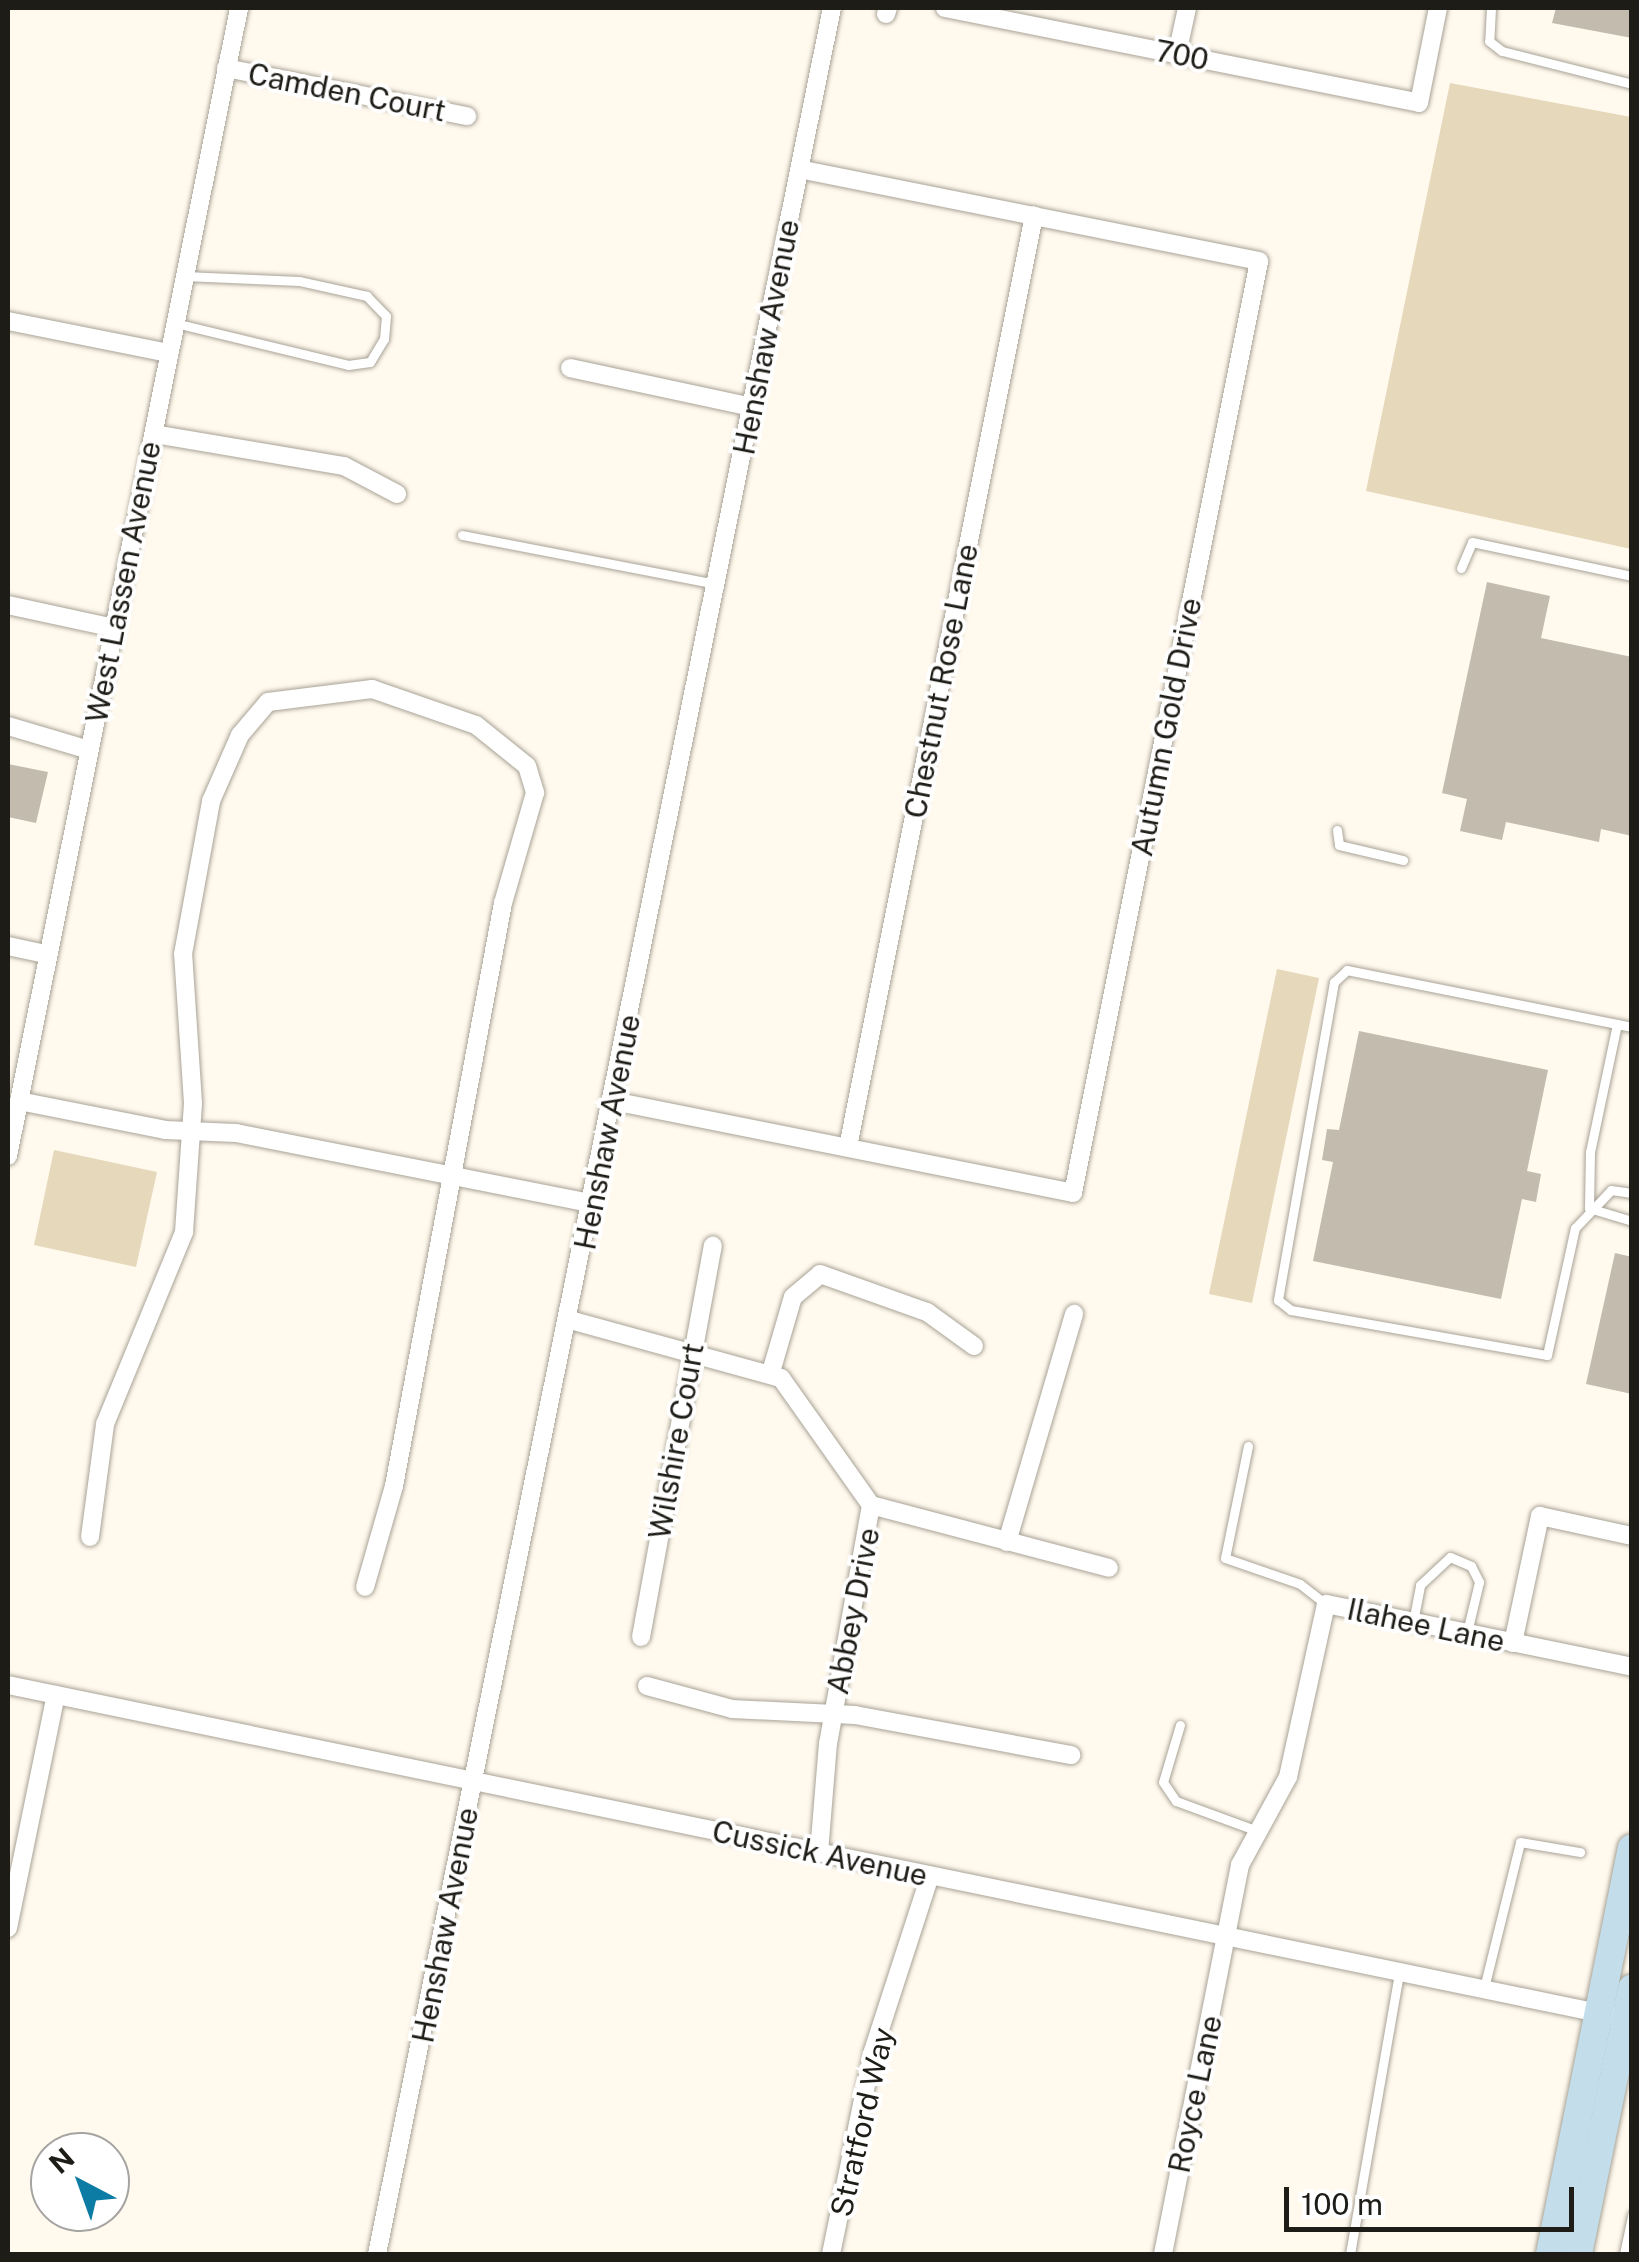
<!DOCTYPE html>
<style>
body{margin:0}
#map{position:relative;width:1639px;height:2262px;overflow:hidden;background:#fff9ee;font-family:"Public Sans",sans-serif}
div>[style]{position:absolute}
.green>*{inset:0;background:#e6d8ba}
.building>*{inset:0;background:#c2bbae}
.roads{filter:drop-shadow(0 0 2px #a9a396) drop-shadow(0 0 2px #a9a396)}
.service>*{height:9px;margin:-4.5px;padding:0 4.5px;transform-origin:4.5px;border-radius:4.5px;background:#fff}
.minor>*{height:18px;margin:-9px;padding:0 9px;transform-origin:9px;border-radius:9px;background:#fff}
.secondary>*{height:28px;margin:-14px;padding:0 14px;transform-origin:14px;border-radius:14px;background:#c3deea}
span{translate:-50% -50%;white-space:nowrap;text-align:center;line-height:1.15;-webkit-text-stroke:8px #fff;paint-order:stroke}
.street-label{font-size:30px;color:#1e1c17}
.frame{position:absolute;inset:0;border:10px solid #1e1c17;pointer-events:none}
.north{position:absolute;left:30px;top:2132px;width:100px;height:100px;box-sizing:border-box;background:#fff;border:2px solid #a5a4a2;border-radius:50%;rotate:319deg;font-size:28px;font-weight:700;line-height:40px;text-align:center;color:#1e1c17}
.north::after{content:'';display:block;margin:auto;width:35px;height:45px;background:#0d7ca5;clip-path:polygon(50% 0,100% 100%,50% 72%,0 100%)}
.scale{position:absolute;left:1284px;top:2187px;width:290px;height:45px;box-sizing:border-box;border:5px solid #1e1c17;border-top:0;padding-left:12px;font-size:30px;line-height:35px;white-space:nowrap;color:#1e1c17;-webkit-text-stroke:8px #fff;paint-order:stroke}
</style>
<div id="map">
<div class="green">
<div style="clip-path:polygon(1450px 83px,1631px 117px,1631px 549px,1366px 491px)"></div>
<div style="clip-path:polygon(1277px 969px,1319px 978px,1252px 1303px,1209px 1294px)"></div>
<div style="clip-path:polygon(54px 1150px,157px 1172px,136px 1267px,34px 1245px)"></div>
</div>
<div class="building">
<div style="clip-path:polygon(1556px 8px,1632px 8px,1632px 38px,1552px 23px)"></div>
<div style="clip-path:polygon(1487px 582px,1550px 596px,1541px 638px,1632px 657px,1632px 836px,1601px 829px,1599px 842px,1506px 822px,1502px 840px,1460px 831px,1467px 799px,1442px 793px)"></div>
<div style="clip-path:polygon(8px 764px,48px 772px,36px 823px,8px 817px)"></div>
<div style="clip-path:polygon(1359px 1031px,1548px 1070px,1527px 1171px,1541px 1174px,1536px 1202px,1522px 1199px,1501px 1299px,1313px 1261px,1333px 1162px,1322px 1160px,1327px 1129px,1339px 1130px)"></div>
<div style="clip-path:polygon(1615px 1253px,1632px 1257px,1632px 1394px,1586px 1384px)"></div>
</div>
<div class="roads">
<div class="service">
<div style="left:1491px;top:8px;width:33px;rotate:93deg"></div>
<div style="left:1489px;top:41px;width:16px;rotate:38deg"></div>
<div style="left:1502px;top:51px;width:134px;rotate:14.2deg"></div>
<div style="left:175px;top:323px;width:178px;rotate:13.6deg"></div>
<div style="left:348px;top:365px;width:22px;rotate:-8deg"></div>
<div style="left:370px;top:362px;width:27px;rotate:-59deg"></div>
<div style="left:384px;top:339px;width:23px;rotate:-85deg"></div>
<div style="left:386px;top:316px;width:28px;rotate:-134deg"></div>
<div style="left:367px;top:296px;width:70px;rotate:-167.6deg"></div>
<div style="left:299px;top:281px;width:115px;rotate:-177.5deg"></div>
<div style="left:462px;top:535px;width:259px;rotate:10.9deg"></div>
<div style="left:1461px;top:568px;width:28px;rotate:-67deg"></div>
<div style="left:1472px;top:542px;width:164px;rotate:12deg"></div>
<div style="left:1337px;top:830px;width:15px;rotate:82deg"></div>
<div style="left:1339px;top:845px;width:66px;rotate:13.2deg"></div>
<div style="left:1632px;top:1027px;width:291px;rotate:-168.7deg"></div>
<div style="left:1347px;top:970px;width:18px;rotate:137deg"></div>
<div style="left:1334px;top:982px;width:323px;rotate:100deg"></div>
<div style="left:1278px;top:1300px;width:16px;rotate:38deg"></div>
<div style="left:1291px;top:1310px;width:260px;rotate:10deg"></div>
<div style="left:1547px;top:1355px;width:130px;rotate:-77.6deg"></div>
<div style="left:1575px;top:1228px;width:52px;rotate:-46.5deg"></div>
<div style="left:1611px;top:1190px;width:21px;rotate:8deg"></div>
<div style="left:1589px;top:1208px;width:56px;rotate:-89deg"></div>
<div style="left:1590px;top:1152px;width:131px;rotate:-78.1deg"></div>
<div style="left:1589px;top:1208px;width:45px;rotate:16.8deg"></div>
<div style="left:1248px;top:1446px;width:114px;rotate:101.6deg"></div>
<div style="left:1225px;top:1558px;width:79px;rotate:19.1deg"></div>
<div style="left:1300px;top:1584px;width:33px;rotate:38deg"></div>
<div style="left:1413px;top:1622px;width:38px;rotate:-79deg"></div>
<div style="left:1420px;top:1585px;width:41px;rotate:-43deg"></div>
<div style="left:1450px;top:1557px;width:23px;rotate:23deg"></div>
<div style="left:1471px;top:1566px;width:18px;rotate:63deg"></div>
<div style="left:1479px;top:1582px;width:51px;rotate:103.5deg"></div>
<div style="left:1180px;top:1725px;width:59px;rotate:106.6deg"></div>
<div style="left:1163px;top:1782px;width:23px;rotate:56deg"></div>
<div style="left:1176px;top:1801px;width:84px;rotate:20.2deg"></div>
<div style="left:1484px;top:1988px;width:150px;rotate:-76.1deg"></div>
<div style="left:1520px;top:1842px;width:61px;rotate:9.5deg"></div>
<div style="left:1350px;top:2254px;width:286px;rotate:-80.1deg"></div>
<div style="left:1624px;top:2254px;width:40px;rotate:-78deg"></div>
</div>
<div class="minor">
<div style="left:945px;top:8px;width:483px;rotate:11.3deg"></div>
<div style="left:1419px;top:103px;width:97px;rotate:-78.7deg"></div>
<div style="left:886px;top:14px;width:6px;rotate:-72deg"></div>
<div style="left:1177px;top:54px;width:47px;rotate:-77.7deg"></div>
<div style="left:226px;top:68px;width:246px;rotate:11.3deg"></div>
<div style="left:8px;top:321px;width:163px;rotate:11.3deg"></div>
<div style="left:570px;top:368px;width:186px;rotate:12.1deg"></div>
<div style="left:154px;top:434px;width:193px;rotate:9.6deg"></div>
<div style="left:344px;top:466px;width:60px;rotate:27.8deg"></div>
<div style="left:8px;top:605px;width:108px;rotate:12.2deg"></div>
<div style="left:8px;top:726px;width:84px;rotate:16.5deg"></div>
<div style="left:8px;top:946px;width:40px;rotate:12deg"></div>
<div style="left:19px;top:1101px;width:149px;rotate:11.2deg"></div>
<div style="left:165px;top:1130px;width:71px;rotate:2.4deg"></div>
<div style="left:236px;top:1133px;width:364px;rotate:11.2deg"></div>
<div style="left:613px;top:1101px;width:469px;rotate:11.3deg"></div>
<div style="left:1073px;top:1193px;width:950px;rotate:-78.71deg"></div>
<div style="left:1259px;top:261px;width:468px;rotate:-168.7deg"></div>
<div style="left:848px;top:1147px;width:950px;rotate:-78.71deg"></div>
<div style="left:8px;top:1156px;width:1171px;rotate:-78.62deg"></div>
<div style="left:570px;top:1320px;width:219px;rotate:15.4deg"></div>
<div style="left:781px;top:1378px;width:156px;rotate:54.7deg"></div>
<div style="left:871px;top:1505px;width:242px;rotate:100.2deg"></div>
<div style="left:828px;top:1743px;width:110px;rotate:94.7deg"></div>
<div style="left:771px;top:1372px;width:78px;rotate:-73.7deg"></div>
<div style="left:793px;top:1297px;width:35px;rotate:-40deg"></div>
<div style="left:820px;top:1274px;width:114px;rotate:19.6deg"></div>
<div style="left:927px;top:1312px;width:58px;rotate:35.9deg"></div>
<div style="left:871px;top:1505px;width:246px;rotate:14.8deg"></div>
<div style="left:90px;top:1537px;width:114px;rotate:-82.4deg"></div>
<div style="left:105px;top:1424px;width:208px;rotate:-67.6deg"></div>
<div style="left:184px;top:1232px;width:129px;rotate:-86deg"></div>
<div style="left:193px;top:1103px;width:149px;rotate:-93.8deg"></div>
<div style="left:183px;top:954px;width:156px;rotate:-79.6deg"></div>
<div style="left:211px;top:801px;width:72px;rotate:-66.3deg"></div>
<div style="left:240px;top:735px;width:43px;rotate:-49.7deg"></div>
<div style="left:268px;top:702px;width:105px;rotate:-7.1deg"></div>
<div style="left:372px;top:689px;width:110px;rotate:19.1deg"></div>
<div style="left:476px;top:725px;width:65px;rotate:38.8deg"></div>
<div style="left:527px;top:766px;width:28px;rotate:73deg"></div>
<div style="left:535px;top:793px;width:115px;rotate:106.2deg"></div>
<div style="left:503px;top:903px;width:593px;rotate:100.59deg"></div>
<div style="left:394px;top:1486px;width:105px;rotate:106deg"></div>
<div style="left:1007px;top:1542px;width:238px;rotate:-73.6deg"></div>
<div style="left:641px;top:1637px;width:398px;rotate:-79.6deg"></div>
<div style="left:1513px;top:1643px;width:130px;rotate:-78deg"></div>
<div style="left:1540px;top:1516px;width:94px;rotate:12.3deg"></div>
<div style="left:8px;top:1685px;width:1634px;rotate:11.65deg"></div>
<div style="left:647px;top:1686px;width:88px;rotate:15.1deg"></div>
<div style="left:732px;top:1709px;width:123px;rotate:2.8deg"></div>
<div style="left:855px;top:1715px;width:220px;rotate:10.5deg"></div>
<div style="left:8px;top:1928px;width:238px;rotate:-78.4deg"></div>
<div style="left:377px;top:2254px;width:2292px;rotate:-78.55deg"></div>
<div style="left:831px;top:2254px;width:207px;rotate:-78.3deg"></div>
<div style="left:873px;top:2051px;width:184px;rotate:-72deg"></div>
<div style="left:1163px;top:2254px;width:397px;rotate:-78.8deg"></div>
<div style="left:1240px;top:1865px;width:100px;rotate:-61.4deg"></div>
<div style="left:1288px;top:1777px;width:177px;rotate:-77.6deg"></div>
<div style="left:1326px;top:1604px;width:312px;rotate:11.6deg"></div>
</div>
<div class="secondary">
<div style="left:1550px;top:2254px;width:414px;rotate:-78.6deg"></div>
<div style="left:1578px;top:2254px;width:271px;rotate:-78.5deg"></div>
</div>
</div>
<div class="street-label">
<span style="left:1182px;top:55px;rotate:11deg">700</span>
<span style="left:347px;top:92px;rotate:11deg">Camden Court</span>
<span style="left:766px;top:337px;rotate:-79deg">Henshaw Avenue</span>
<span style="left:123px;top:582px;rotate:-79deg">West Lassen Avenue</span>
<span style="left:941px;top:681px;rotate:-79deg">Chestnut Rose Lane</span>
<span style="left:1166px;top:727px;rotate:-79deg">Autumn Gold Drive</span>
<span style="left:607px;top:1132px;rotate:-79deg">Henshaw Avenue</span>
<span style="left:676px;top:1441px;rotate:-80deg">Wilshire Court</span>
<span style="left:853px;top:1611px;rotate:-79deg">Abbey Drive</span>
<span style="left:1426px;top:1625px;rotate:12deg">Ilahee Lane</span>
<span style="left:820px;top:1853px;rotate:12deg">Cussick Avenue</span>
<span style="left:445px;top:1925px;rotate:-79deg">Henshaw Avenue</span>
<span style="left:1195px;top:2094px;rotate:-78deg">Royce Lane</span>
<span style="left:862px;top:2122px;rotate:-77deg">Stratford Way</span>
</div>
<div class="frame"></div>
<div class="north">N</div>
<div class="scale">100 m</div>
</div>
